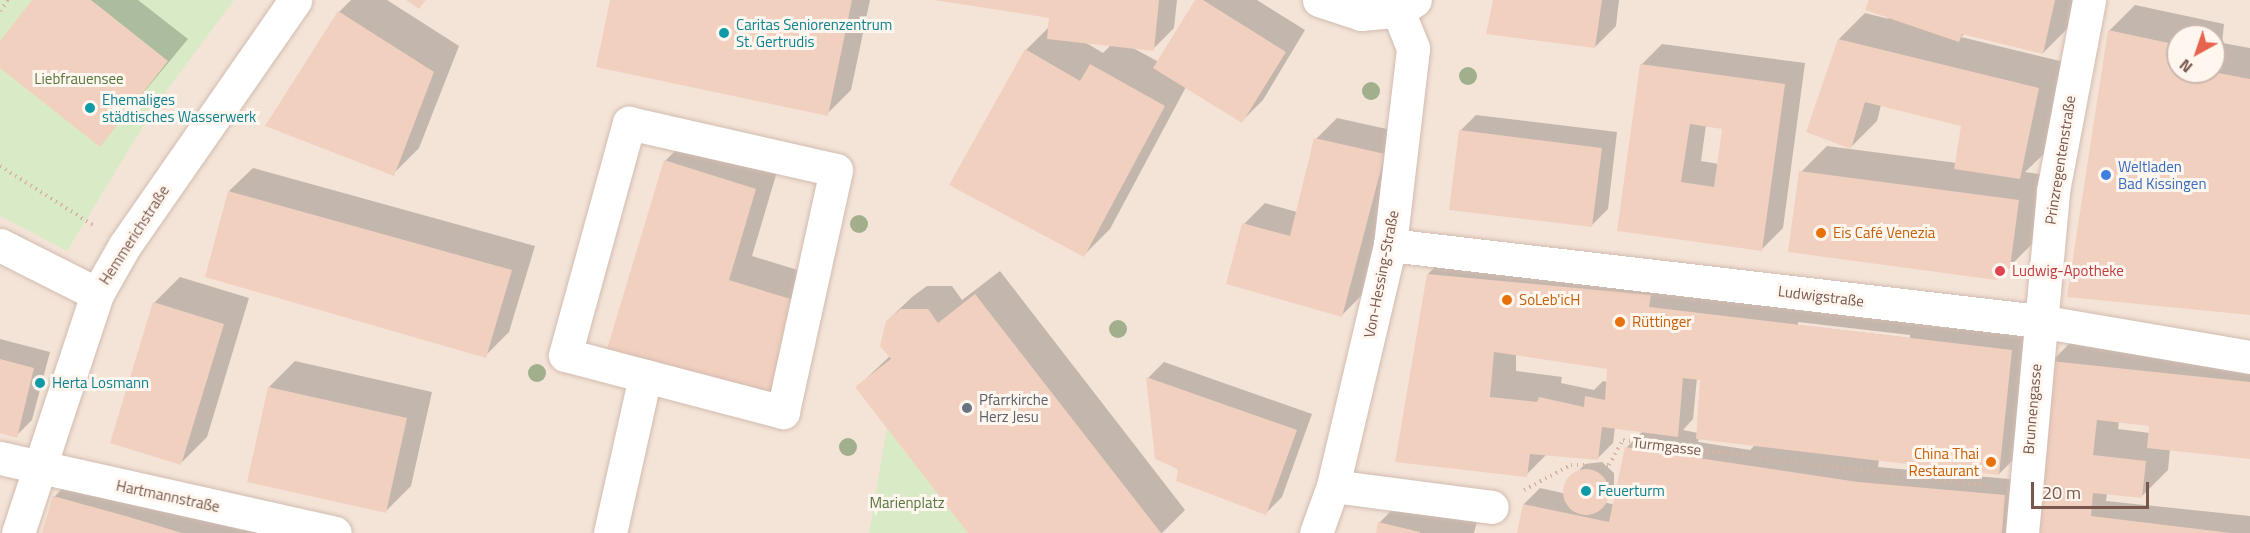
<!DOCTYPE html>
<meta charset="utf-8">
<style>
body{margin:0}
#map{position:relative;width:2250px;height:533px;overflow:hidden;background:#fdf3e9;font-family:"Titillium Web",sans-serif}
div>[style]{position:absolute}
.residential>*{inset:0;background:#f4e4d7}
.green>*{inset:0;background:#d8ebc6}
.shadow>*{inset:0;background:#0003}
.building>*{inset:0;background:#f2d0c0}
.round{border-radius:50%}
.path>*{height:4px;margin-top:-2px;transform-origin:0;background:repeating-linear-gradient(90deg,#d8b3a3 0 1.5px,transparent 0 6px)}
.roads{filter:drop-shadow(0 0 2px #d2bcb0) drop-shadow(0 0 2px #d2bcb0)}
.minor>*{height:33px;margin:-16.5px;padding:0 16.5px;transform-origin:16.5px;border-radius:16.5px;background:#fff}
.trees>*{width:18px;height:18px;margin:-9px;border-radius:50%;background:#a1af8d}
.dots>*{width:16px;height:16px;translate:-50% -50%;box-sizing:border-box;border:3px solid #fff7ef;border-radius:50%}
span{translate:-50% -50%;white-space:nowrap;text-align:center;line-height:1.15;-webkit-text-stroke:6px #fff7ef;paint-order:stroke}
.culture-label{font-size:15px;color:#0d838f}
.left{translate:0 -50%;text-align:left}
.park-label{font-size:15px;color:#567741}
.street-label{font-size:15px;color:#78574c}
.shop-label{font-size:15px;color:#366cbe}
.food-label{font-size:15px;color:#c56008}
.right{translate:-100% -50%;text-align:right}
.health-label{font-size:15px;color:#be3a42}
.worship-label{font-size:15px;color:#5b616d}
.north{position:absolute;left:2166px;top:24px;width:60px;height:60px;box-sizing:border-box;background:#fff7ef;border:2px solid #c9b7ae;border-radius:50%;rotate:220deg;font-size:16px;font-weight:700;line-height:24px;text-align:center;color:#78574c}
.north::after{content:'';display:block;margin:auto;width:21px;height:27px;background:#e6634e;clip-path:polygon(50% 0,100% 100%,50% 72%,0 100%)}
.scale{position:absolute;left:2031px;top:482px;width:118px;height:27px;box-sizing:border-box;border:3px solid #78574c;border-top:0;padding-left:8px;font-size:18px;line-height:21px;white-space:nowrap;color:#78574c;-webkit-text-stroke:4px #fff7ef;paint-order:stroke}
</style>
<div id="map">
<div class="residential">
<div style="clip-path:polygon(evenodd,0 0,2250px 0,2250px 533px,0 533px,0 0,2178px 36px,2214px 36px,2214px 72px,2178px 72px,2178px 36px)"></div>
</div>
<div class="green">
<div style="clip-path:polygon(0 0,234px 0,158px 102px,67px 251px,0 216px)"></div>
<div style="clip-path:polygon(887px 428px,968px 533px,869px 533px)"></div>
</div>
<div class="shadow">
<div style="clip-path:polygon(34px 0,138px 0,188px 39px,100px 145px,0 66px,0 43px)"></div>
<div style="clip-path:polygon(351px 0,387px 0,459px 46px,419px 148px,393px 174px,339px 12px)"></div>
<div style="clip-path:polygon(612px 0,870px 0,851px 90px,827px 114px)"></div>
<div style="clip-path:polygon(evenodd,936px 0,1177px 0,1174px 28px,1153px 49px,1131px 47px,1159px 62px,1197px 0,1257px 0,1305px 30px,1263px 100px,1242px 121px,1186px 87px,1110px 229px,1084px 255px,1026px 50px,1050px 26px,1051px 16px,936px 0,1083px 41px,1111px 45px,1103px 53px,1083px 41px)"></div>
<div style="clip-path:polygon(1494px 0,1619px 0,1616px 26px,1595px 47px)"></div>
<div style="clip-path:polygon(1870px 0,2075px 0,2069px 27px,2043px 53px,1965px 33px,1961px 37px,2064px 62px,2046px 152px,2025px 172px,2045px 175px,2036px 240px,2009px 267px,1801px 172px,1827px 146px,1957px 163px,1963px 125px,1881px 105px,1877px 121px,1851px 147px,1839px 39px,1865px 13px,1889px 19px)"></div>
<div style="clip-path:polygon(evenodd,2135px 5px,2224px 24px,2222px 43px,2250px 48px,2250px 313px,2109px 31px,2135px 5px,2178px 36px,2214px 36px,2214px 72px,2178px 72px,2178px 36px)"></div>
<div style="clip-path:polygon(evenodd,1662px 44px,1805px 63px,1783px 228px,1762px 249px,1619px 229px,1641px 65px,1662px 44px,1706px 125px,1724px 128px,1719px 164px,1701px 161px,1706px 125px)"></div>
<div style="clip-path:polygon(1476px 115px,1617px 132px,1608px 209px,1592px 225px,1460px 131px)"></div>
<div style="clip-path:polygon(1337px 118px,1405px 133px,1363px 294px,1342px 315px,1244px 224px,1265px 203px,1297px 212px,1316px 139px)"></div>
<div style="clip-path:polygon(689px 137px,779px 165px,752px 256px,820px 277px,791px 373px,767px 397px,665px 161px)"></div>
<div style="clip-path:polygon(253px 168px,535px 246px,509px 332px,485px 356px,229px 191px)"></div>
<div style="clip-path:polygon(evenodd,1449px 253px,2032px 329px,2020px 453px,1999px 474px,1879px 459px,1878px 467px,2020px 480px,2018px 533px,1518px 533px,1524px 504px,1540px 488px,1567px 494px,1567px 483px,1585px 464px,1602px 462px,1614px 473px,1614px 492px,1604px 502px,1615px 505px,1626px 448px,1643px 431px,1615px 427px,1613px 443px,1597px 459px,1547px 454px,1526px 475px,1428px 274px,1449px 253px,1798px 322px,1910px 335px,1910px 338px,1798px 325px,1798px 322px,1449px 253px,1516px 354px,1611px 366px,1607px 382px,1603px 381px,1594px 390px,1561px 383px,1562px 377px,1516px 371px,1516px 354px,1449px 253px,1697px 378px,1701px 381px,1698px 433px,1683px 430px,1693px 419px,1697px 378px,1449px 253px,1699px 438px,1755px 445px,1750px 450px,1698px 442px,1699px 438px)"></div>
<div style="clip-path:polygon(1000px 271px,1185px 510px,1162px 533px,970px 533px,857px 387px,890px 356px,887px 321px,912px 297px,927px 286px,952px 286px,962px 300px)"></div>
<div style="clip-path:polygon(180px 277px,249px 298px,207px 437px,181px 463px,154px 303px)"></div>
<div style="clip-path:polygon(evenodd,2078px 335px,2250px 357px,2250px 457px,2170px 449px,2168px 470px,2142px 496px,2107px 493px,2106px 501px,2250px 516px,2250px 533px,2041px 533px,2052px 361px,2078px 335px,2119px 421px,2151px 424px,2150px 433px,2118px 429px,2119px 421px)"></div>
<div style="clip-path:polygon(0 339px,50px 352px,32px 420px,16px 436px,0 432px)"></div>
<div style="clip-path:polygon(295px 361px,432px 392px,411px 486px,385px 512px,269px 387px)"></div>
<div style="clip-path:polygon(1164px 362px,1312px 414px,1282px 497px,1266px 513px,1156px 458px,1148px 378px)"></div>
<div style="clip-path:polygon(75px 476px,275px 533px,44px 533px,54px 497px)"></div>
<div style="clip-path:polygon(1401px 501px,1477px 521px,1474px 533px,1377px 533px,1380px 522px)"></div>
</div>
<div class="building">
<div style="clip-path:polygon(32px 0,91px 0,168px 61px,100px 147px,0 68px,0 41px)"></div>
<div style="clip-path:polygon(406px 0,426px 0,419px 9px)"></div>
<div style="clip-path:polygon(610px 0,852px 0,828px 116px,596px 67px)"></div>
<div style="clip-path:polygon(935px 0,1159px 0,1154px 51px,1047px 39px,1049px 18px)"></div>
<div style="clip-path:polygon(1195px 0,1203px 0,1286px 52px,1242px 123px,1153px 68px)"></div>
<div style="clip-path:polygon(1493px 0,1602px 0,1595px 48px,1486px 34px)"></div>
<div style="clip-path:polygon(1869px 0,2055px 0,2043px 54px,1962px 34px,1959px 42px,1865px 10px)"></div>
<div style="clip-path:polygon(338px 11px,434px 72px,394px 176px,265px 126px)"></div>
<div style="clip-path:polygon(2108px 30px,2178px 45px,2178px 72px,2213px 72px,2250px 79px,2250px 315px,2067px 297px)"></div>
<div style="clip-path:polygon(1838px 39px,2039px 88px,2020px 179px,1954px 169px,1961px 126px,1865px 102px,1851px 149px,1806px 132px)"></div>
<div style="clip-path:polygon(1025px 49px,1080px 81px,1090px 64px,1165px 106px,1084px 257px,949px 185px)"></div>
<div style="clip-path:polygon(evenodd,1640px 64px,1785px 84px,1762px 251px,1617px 231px,1640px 64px,1690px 124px,1722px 129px,1714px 187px,1681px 182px,1690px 124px)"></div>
<div style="clip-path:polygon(1459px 130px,1602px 148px,1592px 227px,1449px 210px)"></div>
<div style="clip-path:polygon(1314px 138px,1385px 154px,1342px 317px,1226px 284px,1242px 223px,1290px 236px)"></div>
<div style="clip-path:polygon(664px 160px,756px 189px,729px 280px,797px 301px,768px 398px,607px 349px)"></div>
<div style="clip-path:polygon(1799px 171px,2019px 200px,2010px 268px,1996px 280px,1788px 252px)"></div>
<div style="clip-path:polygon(228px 191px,512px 270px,486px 358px,205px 277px)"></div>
<div style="clip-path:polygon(evenodd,1427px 274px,1651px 295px,1649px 307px,2012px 350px,1999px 475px,1696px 439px,1700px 380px,1683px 378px,1678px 437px,1602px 427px,1598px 460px,1530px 454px,1527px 477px,1395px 462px,1427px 274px,1494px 352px,1607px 369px,1605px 400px,1585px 396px,1584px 407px,1539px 397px,1537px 402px,1490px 397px,1494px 352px)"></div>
<div style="clip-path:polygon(975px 294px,1161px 533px,968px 533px,855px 387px,891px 359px,880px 346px,886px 321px,901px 309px,928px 309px,938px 323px)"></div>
<div style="clip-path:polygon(153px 302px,224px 324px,181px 465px,110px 443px)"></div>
<div style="clip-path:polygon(0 359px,34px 368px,17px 438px,0 433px)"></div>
<div style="clip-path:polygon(2050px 361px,2250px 382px,2250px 459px,2147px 448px,2149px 426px,2097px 420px,2093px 455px,2146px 461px,2142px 498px,2093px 493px,2091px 516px,2231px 533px,2040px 533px)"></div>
<div style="clip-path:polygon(1146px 377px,1297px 430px,1266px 515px,1176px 481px,1178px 469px,1155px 459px)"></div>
<div style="clip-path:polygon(268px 387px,407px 418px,386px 513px,247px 482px)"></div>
<div style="clip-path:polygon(1625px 447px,1858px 482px,2005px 495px,2002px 533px,1517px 533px,1523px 504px,1609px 522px)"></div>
<div class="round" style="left:1563px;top:469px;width:46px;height:46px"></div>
<div style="clip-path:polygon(53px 496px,129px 517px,182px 533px,42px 533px)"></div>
<div style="clip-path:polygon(1378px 522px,1420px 532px,1420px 533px,1376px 533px)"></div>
</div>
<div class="path">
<div style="left:0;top:11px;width:14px;rotate:-54deg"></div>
<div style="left:0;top:166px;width:110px;rotate:32.4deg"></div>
<div style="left:1524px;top:490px;width:53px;rotate:-28deg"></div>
<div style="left:1571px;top:465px;width:38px"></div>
<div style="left:1609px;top:465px;width:29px;rotate:-61deg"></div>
<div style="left:1623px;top:440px;width:369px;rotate:7.2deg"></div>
</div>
<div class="roads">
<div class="minor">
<div style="left:1319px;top:0;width:44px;rotate:18.4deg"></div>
<div style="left:1361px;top:14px;width:37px;rotate:-5deg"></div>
<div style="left:1398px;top:11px;width:20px;rotate:-33deg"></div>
<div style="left:629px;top:123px;width:212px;rotate:12.8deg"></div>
<div style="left:836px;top:170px;width:248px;rotate:102.4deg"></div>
<div style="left:783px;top:412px;width:225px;rotate:-165.3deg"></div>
<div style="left:565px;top:355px;width:241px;rotate:-74.6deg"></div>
<div style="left:0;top:245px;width:109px;rotate:26.8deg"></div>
<div style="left:1390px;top:245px;width:653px;rotate:6.68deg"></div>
<div style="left:2039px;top:321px;width:214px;rotate:9.7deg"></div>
<div style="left:0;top:458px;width:343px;rotate:12.6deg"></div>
<div style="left:1333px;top:486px;width:160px;rotate:7.5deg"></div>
<div style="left:18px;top:533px;width:252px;rotate:-71.7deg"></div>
<div style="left:97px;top:294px;width:56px;rotate:-60.3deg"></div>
<div style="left:125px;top:245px;width:298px;rotate:-55.2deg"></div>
<div style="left:610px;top:533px;width:161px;rotate:-77.4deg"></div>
<div style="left:1316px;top:533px;width:50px;rotate:-70.1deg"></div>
<div style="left:1333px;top:486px;width:248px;rotate:-76.7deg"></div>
<div style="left:1390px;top:245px;width:198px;rotate:-83.3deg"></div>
<div style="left:1413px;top:48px;width:40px;rotate:-112deg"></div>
<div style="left:2022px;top:533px;width:343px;rotate:-84.8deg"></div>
<div style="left:2053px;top:191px;width:194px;rotate:-79.3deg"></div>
</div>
</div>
<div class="trees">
<div style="left:1468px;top:76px"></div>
<div style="left:1371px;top:91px"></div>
<div style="left:859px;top:224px"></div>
<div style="left:1118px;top:329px"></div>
<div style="left:537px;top:373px"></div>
<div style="left:848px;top:447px"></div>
</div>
<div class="dots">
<div style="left:724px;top:33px;background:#0f9aa8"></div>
<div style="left:90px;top:108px;background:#0f9aa8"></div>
<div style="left:2106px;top:175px;background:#3f7fe0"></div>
<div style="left:1821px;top:233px;background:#e8710a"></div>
<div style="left:2000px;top:271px;background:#e0444e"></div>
<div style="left:1507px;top:300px;background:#e8710a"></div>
<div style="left:1620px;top:322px;background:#e8710a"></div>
<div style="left:40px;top:383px;background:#0f9aa8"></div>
<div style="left:967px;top:408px;background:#6b7280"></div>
<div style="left:1991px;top:462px;background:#e8710a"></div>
<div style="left:1586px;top:491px;background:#0f9aa8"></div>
</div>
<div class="culture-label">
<span class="left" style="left:736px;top:33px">Caritas Seniorenzentrum<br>St. Gertrudis</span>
<span class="left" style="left:102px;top:108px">Ehemaliges<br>städtisches Wasserwerk</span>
<span class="left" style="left:52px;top:383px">Herta Losmann</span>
<span class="left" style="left:1598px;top:491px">Feuerturm</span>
</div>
<div class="park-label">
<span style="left:79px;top:79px">Liebfrauensee</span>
<span style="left:907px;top:503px">Marienplatz</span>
</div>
<div class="street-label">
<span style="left:2060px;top:160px;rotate:-81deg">Prinzregentenstraße</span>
<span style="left:134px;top:235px;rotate:-57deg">Hemmerichstraße</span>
<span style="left:1381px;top:274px;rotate:-79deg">Von-Hessing-Straße</span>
<span style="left:1821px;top:296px;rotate:7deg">Ludwigstraße</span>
<span style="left:2032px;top:409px;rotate:-85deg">Brunnengasse</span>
<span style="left:1667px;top:446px;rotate:7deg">Turmgasse</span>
<span style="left:168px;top:496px;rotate:12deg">Hartmannstraße</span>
</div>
<div class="shop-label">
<span class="left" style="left:2118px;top:175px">Weltladen<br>Bad Kissingen</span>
</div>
<div class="food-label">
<span class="left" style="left:1833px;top:233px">Eis Café Venezia</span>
<span class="left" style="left:1519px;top:300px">SoLeb'icH</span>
<span class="left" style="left:1632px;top:322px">Rüttinger</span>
<span class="right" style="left:1979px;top:462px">China Thai<br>Restaurant</span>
</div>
<div class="health-label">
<span class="left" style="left:2012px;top:271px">Ludwig-Apotheke</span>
</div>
<div class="worship-label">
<span class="left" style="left:979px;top:408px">Pfarrkirche<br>Herz Jesu</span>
</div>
<div class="north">N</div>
<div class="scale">20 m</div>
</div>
